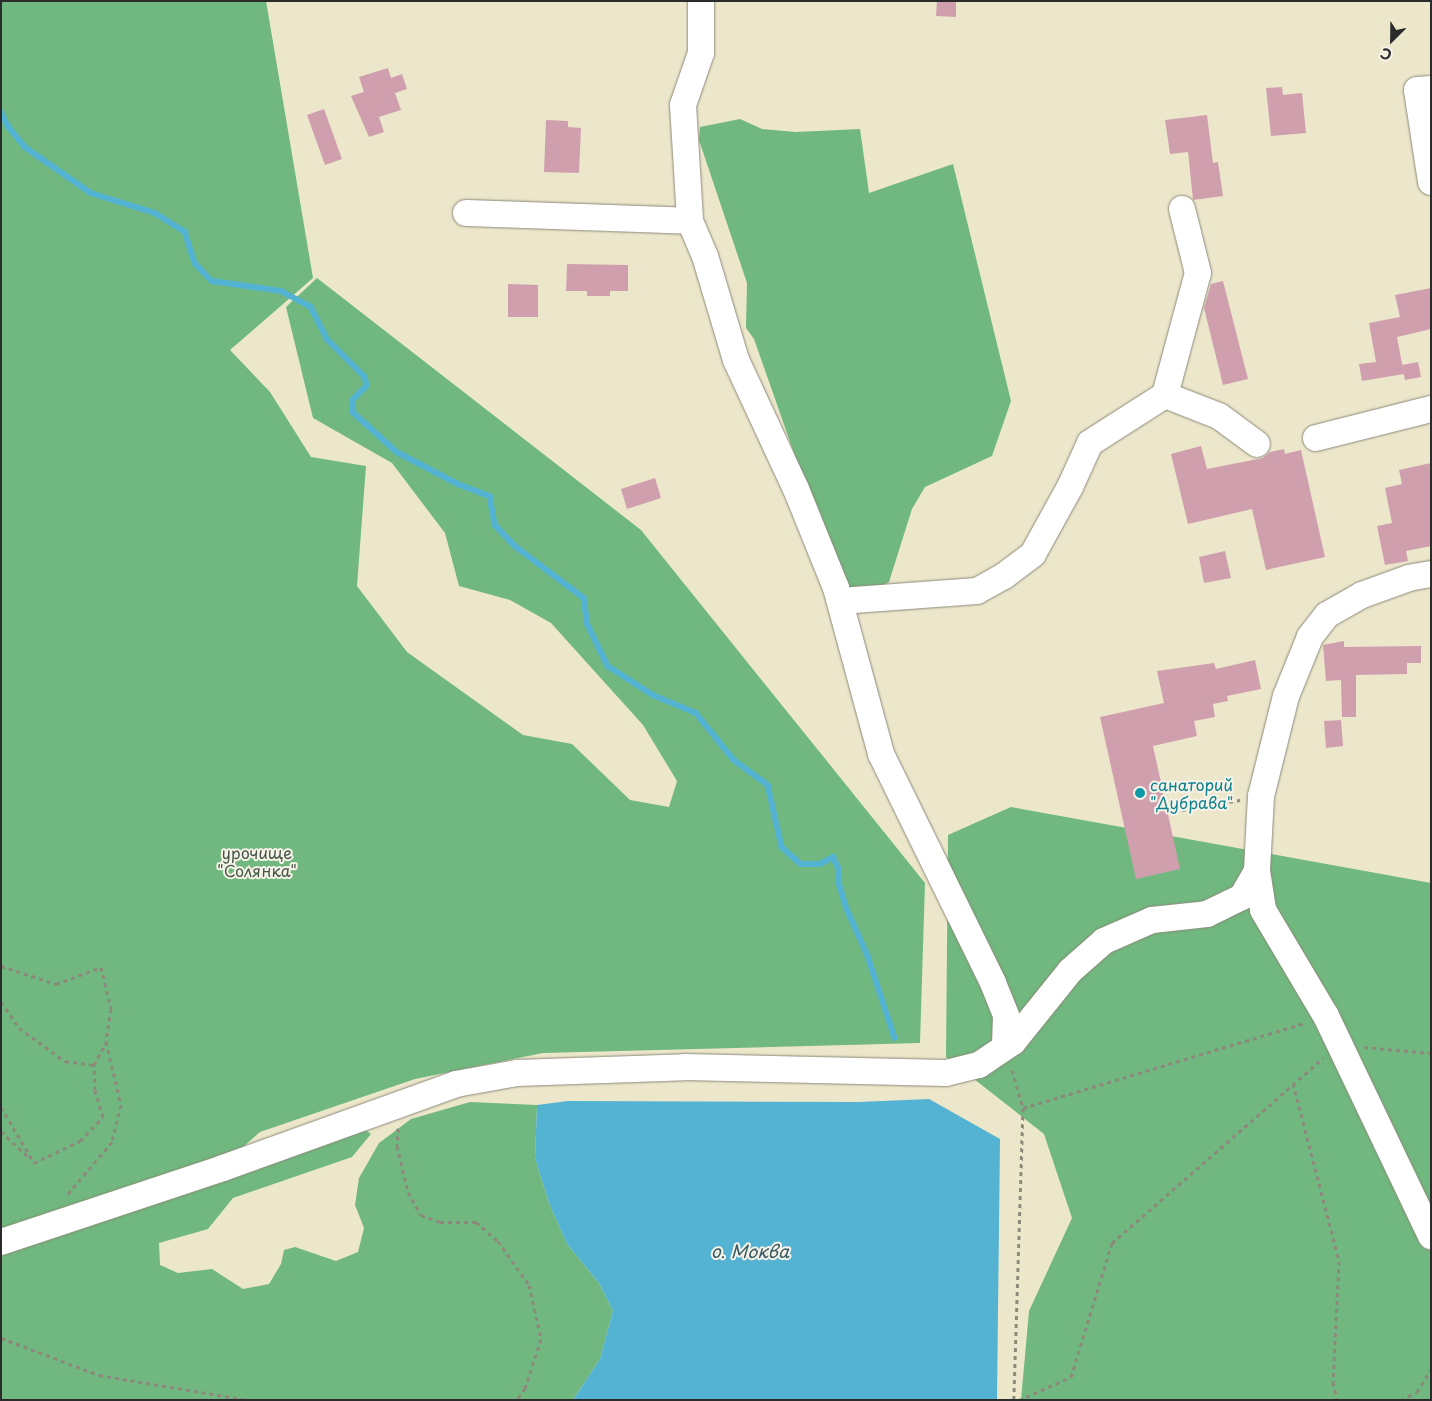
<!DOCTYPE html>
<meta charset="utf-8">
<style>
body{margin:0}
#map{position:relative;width:1432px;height:1401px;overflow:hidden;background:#ece7cb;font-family:"Playpen Sans",sans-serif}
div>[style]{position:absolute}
.forest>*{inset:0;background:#70b87f}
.water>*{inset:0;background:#54b3d3}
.stream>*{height:5.5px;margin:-2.75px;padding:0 2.75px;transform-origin:2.75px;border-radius:2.75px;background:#54b3d3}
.building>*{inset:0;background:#d09fae}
.path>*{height:3px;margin-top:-1.5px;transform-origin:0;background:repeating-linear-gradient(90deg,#8c897b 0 4px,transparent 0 8px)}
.roads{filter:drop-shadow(0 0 1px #8c897b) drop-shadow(0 0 1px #8c897b)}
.minor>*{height:26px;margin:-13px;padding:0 13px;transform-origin:13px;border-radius:13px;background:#fff}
.dots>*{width:14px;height:14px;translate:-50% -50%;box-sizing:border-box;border:2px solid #f7f3e8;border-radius:50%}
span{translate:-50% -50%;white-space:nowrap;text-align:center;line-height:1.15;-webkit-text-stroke:4px #f7f3e8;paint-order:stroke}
.culture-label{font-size:16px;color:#0d838f}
.left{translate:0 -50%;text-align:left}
.park-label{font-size:16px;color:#435646}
.water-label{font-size:18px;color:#395b66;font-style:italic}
.frame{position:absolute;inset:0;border:2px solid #2b2b2b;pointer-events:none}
.north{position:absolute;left:1367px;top:15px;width:50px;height:50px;-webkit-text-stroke:4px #f7f3e8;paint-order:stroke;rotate:203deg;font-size:14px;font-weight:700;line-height:20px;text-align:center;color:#2b2b2b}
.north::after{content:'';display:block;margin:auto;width:18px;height:22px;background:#2b2b2b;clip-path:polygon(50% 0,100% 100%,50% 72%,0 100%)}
</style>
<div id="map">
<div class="forest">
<div style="clip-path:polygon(1px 1px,266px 1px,313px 278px,230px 350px,270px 392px,311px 457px,366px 466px,357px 586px,407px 652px,523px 735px,572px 744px,630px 800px,669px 807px,677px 781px,643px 725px,551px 623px,510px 600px,459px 586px,445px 533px,392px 463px,313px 418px,286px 307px,317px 278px,641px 530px,925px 883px,920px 1043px,543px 1053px,415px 1079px,260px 1132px,201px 1184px,364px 1129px,371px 1134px,352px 1157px,233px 1198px,208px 1229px,159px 1243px,160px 1265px,178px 1273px,212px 1269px,243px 1289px,269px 1284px,281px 1264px,284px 1250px,295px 1247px,336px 1261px,358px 1252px,364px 1228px,355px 1205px,359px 1178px,379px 1143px,411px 1119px,470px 1102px,537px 1105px,535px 1158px,549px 1203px,567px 1244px,599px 1283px,613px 1311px,600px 1359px,573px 1400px,1px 1400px)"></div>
<div style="clip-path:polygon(740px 119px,762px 129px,796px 132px,860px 129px,869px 193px,953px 164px,1011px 401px,992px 456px,925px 487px,912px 509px,889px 582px,866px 594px,842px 590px,754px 339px,746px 328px,747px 283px,699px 140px,700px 127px)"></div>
<div style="clip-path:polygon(1011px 807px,1431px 883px,1431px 1400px,1021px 1400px,1029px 1311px,1072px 1218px,1044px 1134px,946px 1057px,948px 835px)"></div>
</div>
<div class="water">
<div style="clip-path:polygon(929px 1099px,1000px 1139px,997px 1400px,573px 1400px,600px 1359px,613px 1311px,599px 1283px,567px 1244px,549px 1203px,535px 1158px,537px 1105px,568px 1101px,859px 1102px)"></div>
</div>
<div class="stream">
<div style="left:1px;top:112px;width:16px;rotate:63deg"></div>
<div style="left:8px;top:126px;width:27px;rotate:51deg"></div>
<div style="left:25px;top:147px;width:80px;rotate:34.9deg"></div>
<div style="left:91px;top:193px;width:67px;rotate:17.4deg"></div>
<div style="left:155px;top:213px;width:36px;rotate:32deg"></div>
<div style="left:185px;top:232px;width:33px;rotate:72deg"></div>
<div style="left:195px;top:263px;width:25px;rotate:47deg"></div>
<div style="left:212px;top:281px;width:70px;rotate:8.2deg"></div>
<div style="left:281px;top:291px;width:34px;rotate:28deg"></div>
<div style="left:311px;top:307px;width:36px;rotate:63deg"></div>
<div style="left:327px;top:339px;width:54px;rotate:45deg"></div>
<div style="left:365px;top:377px;width:9px;rotate:77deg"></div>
<div style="left:367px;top:386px;width:20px;rotate:135deg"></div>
<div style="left:353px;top:400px;width:12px;rotate:90deg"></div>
<div style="left:353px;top:412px;width:59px;rotate:42.3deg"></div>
<div style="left:397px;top:452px;width:69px;rotate:27.7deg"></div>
<div style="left:458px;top:484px;width:34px;rotate:21deg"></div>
<div style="left:490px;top:496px;width:29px;rotate:80deg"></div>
<div style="left:495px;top:525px;width:29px;rotate:46deg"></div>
<div style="left:515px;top:546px;width:86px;rotate:37deg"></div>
<div style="left:584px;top:598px;width:27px;rotate:82deg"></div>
<div style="left:588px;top:625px;width:46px;rotate:64deg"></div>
<div style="left:608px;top:666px;width:54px;rotate:32.8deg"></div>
<div style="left:653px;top:695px;width:47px;rotate:22.7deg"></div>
<div style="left:696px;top:713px;width:60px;rotate:51deg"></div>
<div style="left:734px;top:760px;width:42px;rotate:36.3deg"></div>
<div style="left:768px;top:785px;width:64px;rotate:77.3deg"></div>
<div style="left:782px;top:847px;width:25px;rotate:42deg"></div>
<div style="left:801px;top:864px;width:19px"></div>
<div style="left:820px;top:864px;width:15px;rotate:-28deg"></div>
<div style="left:833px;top:857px;width:13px;rotate:63deg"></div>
<div style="left:839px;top:869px;width:14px;rotate:90deg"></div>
<div style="left:839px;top:883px;width:27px;rotate:73deg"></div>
<div style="left:847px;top:909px;width:51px;rotate:65.9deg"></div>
<div style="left:868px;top:956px;width:86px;rotate:71.8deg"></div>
</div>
<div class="building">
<div style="clip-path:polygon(937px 1px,956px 1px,956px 17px,936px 16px)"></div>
<div style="clip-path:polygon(388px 68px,391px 78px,402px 74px,407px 89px,395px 93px,401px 110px,379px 117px,384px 132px,369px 137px,351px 96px,364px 92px,359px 77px)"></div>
<div style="clip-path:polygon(1282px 87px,1283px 95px,1302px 93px,1306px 133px,1271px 136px,1266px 88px)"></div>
<div style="clip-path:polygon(324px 109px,342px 159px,325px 165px,307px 115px)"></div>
<div style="clip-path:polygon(1207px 115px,1213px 163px,1218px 162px,1223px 196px,1193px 200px,1188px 152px,1170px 154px,1165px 120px)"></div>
<div style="clip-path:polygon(546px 120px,568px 121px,568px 127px,581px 128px,579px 173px,544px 172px)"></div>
<div style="clip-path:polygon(567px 264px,628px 265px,628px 291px,610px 291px,610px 296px,587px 296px,587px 291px,566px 291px)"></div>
<div style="clip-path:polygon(1223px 281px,1248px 379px,1223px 385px,1204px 308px,1211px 284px)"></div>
<div style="clip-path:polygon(508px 284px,538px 285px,538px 317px,508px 317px)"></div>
<div style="clip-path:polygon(1431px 288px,1431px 329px,1397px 337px,1404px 374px,1362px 381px,1359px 364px,1376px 362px,1369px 323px,1400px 317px,1395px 295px)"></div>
<div style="clip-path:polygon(1418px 362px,1421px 377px,1405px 380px,1402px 365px)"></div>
<div style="clip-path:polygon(1201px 446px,1207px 469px,1263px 458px,1270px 452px,1284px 449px,1285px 454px,1301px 450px,1325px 557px,1266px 570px,1252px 509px,1188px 524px,1171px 454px)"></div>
<div style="clip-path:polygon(1431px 463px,1431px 546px,1406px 551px,1408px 561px,1385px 565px,1377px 526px,1392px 523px,1385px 488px,1402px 484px,1399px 470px)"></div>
<div style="clip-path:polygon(655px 478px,661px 498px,627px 509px,621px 489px)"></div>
<div style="clip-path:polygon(1225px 551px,1231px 578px,1204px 583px,1199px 557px)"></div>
<div style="clip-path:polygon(1344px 641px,1344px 647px,1421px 646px,1421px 663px,1407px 663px,1407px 674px,1356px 675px,1356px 717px,1342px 717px,1341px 680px,1326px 681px,1323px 645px)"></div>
<div style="clip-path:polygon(1255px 660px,1261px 689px,1227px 696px,1228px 701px,1213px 704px,1215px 717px,1194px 721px,1197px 736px,1153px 746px,1180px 869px,1136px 879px,1100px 717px,1164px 703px,1157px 671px,1214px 663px,1216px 669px)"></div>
<div style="clip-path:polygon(1341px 720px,1343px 746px,1326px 748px,1324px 721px)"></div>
</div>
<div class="path">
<div style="left:1182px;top:810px;width:59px;rotate:-9.8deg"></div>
<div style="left:1px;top:966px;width:58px;rotate:18.1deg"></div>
<div style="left:56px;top:984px;width:48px;rotate:-20.7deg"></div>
<div style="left:101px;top:967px;width:43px;rotate:76.6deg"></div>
<div style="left:111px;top:1009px;width:33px;rotate:99deg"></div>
<div style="left:106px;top:1042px;width:65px;rotate:76.6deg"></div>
<div style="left:121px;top:1105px;width:38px;rotate:104deg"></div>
<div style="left:112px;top:1142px;width:71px;rotate:130.4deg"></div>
<div style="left:1px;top:1002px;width:32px;rotate:55deg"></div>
<div style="left:19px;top:1028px;width:57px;rotate:35.7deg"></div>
<div style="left:65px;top:1061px;width:29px;rotate:8deg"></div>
<div style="left:1364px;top:1047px;width:67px;rotate:5.1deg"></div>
<div style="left:1012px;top:1070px;width:40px;rotate:74deg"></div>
<div style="left:1023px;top:1108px;width:292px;rotate:91.8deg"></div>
<div style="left:1293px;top:1083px;width:184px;rotate:75.5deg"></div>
<div style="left:1339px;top:1261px;width:121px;rotate:92.8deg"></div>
<div style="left:1333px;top:1382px;width:18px;rotate:77deg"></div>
<div style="left:1px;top:1107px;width:65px;rotate:59.5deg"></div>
<div style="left:1023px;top:1108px;width:295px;rotate:-16.8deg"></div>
<div style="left:398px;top:1128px;width:18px;rotate:93deg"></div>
<div style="left:397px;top:1146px;width:47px;rotate:76.6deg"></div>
<div style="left:408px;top:1192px;width:26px;rotate:61deg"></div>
<div style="left:421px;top:1215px;width:20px;rotate:20deg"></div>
<div style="left:440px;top:1222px;width:36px"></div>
<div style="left:476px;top:1222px;width:29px;rotate:41deg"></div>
<div style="left:498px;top:1241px;width:54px;rotate:54.8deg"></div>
<div style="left:529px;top:1285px;width:55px;rotate:77.5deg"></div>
<div style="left:541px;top:1339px;width:52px;rotate:108.1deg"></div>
<div style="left:525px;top:1388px;width:14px;rotate:124deg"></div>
<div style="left:1px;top:1131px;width:40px;rotate:44deg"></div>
<div style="left:34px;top:1163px;width:51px;rotate:-25.6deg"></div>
<div style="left:80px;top:1141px;width:33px;rotate:-46deg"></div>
<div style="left:103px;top:1117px;width:28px;rotate:-107deg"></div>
<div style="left:95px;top:1090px;width:25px;rotate:-92deg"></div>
<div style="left:94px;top:1065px;width:26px;rotate:-62deg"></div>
<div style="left:1px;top:1338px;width:105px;rotate:20.7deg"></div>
<div style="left:99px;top:1375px;width:151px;rotate:9.5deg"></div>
<div style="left:1019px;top:1400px;width:57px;rotate:-23.9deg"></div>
<div style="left:1071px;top:1377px;width:140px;rotate:-73deg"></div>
<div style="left:1112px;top:1243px;width:281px;rotate:-41.2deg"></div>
<div style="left:1401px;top:1400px;width:18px;rotate:-27deg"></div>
<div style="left:1417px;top:1392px;width:26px;rotate:-58deg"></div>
</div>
<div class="roads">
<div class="minor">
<div style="left:701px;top:1px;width:52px;rotate:90deg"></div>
<div style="left:701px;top:53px;width:55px;rotate:109.1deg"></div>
<div style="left:683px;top:105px;width:116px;rotate:86.5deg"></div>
<div style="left:690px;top:221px;width:38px;rotate:67deg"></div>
<div style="left:705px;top:256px;width:109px;rotate:73.4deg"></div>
<div style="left:736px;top:360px;width:142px;rotate:65.1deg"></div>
<div style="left:796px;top:489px;width:107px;rotate:68deg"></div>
<div style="left:836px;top:588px;width:172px;rotate:74.8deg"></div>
<div style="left:881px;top:754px;width:255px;rotate:63.9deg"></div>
<div style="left:993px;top:983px;width:35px;rotate:68deg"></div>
<div style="left:1006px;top:1016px;width:31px;rotate:92deg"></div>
<div style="left:1431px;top:89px;width:14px;rotate:176deg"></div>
<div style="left:1417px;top:90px;width:93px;rotate:81.3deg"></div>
<div style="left:466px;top:213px;width:224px;rotate:2deg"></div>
<div style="left:1165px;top:395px;width:58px;rotate:21.3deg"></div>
<div style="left:1219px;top:416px;width:47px;rotate:36.4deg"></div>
<div style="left:1316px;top:438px;width:119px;rotate:-14.2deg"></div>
<div style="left:1431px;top:574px;width:22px;rotate:170deg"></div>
<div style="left:1409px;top:578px;width:50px;rotate:160.1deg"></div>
<div style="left:1362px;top:595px;width:40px;rotate:150.3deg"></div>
<div style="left:1327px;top:615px;width:28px;rotate:128deg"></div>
<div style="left:1310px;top:637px;width:64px;rotate:112.1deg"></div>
<div style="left:1286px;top:696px;width:103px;rotate:104deg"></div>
<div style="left:1261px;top:796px;width:75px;rotate:93.1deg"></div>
<div style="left:1257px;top:871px;width:39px;rotate:81deg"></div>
<div style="left:1263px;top:910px;width:123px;rotate:59.3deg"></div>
<div style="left:1326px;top:1016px;width:244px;rotate:64.5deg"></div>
<div style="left:840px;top:601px;width:137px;rotate:-4.2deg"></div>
<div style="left:977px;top:591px;width:31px;rotate:-29deg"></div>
<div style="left:1004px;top:576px;width:36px;rotate:-37deg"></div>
<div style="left:1033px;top:554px;width:77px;rotate:-61.1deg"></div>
<div style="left:1070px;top:487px;width:48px;rotate:-65.6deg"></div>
<div style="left:1090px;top:443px;width:89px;rotate:-32.6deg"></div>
<div style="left:1165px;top:395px;width:126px;rotate:-74.9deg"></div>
<div style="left:1198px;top:273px;width:66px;rotate:-104deg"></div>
<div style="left:1px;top:1242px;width:234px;rotate:-18.4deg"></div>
<div style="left:223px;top:1168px;width:248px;rotate:-19.8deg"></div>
<div style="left:456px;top:1084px;width:62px;rotate:-10.2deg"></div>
<div style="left:517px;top:1073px;width:168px;rotate:-2deg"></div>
<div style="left:685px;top:1067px;width:261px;rotate:1.3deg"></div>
<div style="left:946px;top:1073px;width:34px;rotate:-14deg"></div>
<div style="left:979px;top:1065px;width:41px;rotate:-34.1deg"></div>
<div style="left:1013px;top:1042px;width:91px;rotate:-51.2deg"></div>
<div style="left:1070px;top:971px;width:45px;rotate:-41.4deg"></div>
<div style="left:1104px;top:941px;width:52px;rotate:-23.6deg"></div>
<div style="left:1152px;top:920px;width:55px;rotate:-6.2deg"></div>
<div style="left:1207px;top:914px;width:39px;rotate:-26deg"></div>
<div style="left:1242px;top:897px;width:30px;rotate:-60deg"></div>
</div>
</div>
<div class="dots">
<div style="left:1140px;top:793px;background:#0f9aa8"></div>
</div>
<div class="culture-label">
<span class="left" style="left:1150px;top:793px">санаторий<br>"Дубрава"</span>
</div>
<div class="park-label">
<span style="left:257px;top:861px">урочище<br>"Солянка"</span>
</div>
<div class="water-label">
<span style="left:750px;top:1251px">о. Моква</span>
</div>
<div class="frame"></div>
<div class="north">С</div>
</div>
